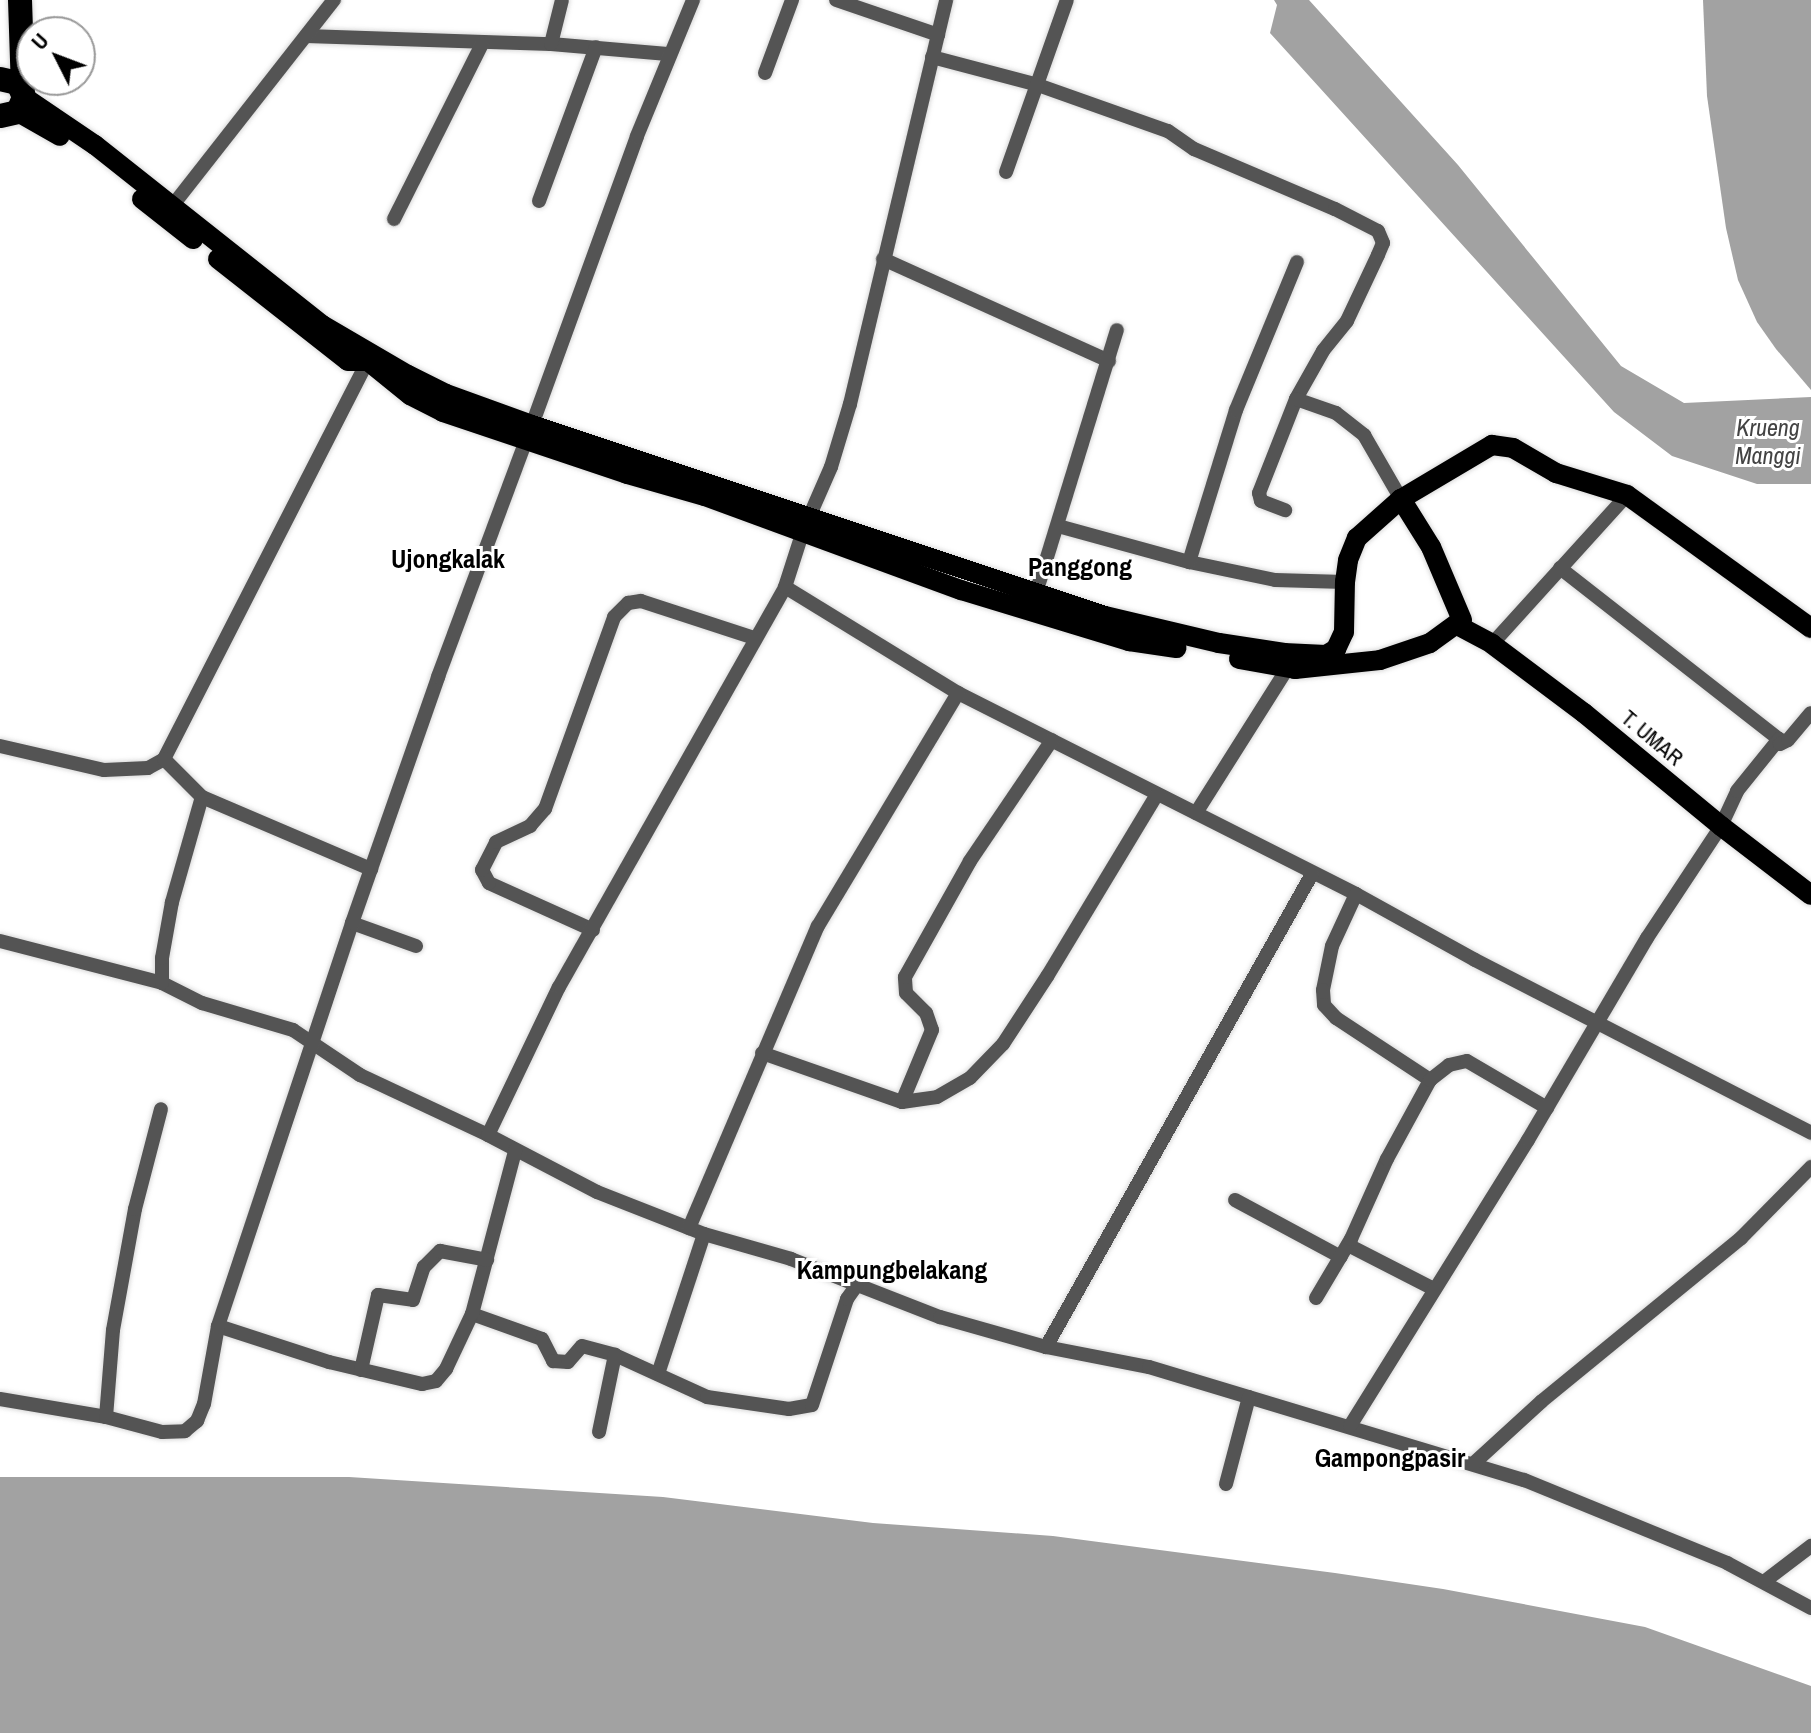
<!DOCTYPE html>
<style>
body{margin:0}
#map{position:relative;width:1811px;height:1733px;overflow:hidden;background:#fff;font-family:"Archivo Narrow",sans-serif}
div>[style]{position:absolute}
.water>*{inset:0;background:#a2a2a2}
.roads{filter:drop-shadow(0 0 2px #dbdbdb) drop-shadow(0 0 2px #dbdbdb)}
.street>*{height:14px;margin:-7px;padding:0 7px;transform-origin:7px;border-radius:7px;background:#545454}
.primary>*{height:20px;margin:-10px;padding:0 10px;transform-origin:10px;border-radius:10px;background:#000}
.highway>*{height:24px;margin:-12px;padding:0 12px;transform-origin:12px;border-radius:12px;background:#000}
span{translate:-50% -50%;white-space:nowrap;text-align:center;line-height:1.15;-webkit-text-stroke:6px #fff;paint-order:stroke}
.street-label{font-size:22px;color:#000}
.water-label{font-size:24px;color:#434343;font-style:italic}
.quarter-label{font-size:26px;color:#000;font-weight:700}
.north{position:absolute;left:16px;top:16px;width:80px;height:80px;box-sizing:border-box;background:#fff;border:2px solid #999;border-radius:50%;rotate:312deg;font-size:22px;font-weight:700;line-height:32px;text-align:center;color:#000}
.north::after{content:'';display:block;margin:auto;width:28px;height:36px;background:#000;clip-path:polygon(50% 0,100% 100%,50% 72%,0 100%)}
</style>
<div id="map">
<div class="water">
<div style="clip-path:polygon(1274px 0,1309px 0,1458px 165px,1621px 366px,1684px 403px,1811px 397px,1811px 484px,1757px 484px,1672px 456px,1614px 412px,1270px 33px,1277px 5px)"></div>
<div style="clip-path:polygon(1703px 0,1811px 0,1811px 390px,1776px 349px,1757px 322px,1738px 280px,1726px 228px,1707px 96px)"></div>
<div style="clip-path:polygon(0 1477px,349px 1477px,663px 1497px,873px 1523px,1053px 1536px,1335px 1573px,1443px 1589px,1645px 1627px,1811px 1686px,1811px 1733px,0 1733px)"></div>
</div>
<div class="roads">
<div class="street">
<div style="left:836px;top:0;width:108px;rotate:18.9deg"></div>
<div style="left:306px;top:36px;width:245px;rotate:1.9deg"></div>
<div style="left:551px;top:44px;width:117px;rotate:4.9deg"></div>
<div style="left:551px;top:44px;width:45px;rotate:-76deg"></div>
<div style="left:932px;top:57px;width:106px;rotate:14.7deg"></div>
<div style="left:1035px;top:84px;width:141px;rotate:19.5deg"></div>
<div style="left:1168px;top:131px;width:32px;rotate:35deg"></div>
<div style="left:1194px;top:149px;width:153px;rotate:23.1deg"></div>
<div style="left:1335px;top:209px;width:48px;rotate:27.1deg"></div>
<div style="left:1378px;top:231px;width:13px;rotate:67deg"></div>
<div style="left:1383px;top:243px;width:13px;rotate:113deg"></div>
<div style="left:1378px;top:255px;width:73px;rotate:115.2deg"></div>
<div style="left:1347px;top:321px;width:38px;rotate:129deg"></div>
<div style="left:1323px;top:351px;width:55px;rotate:119.4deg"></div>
<div style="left:1296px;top:399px;width:101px;rotate:111.5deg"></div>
<div style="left:1259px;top:493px;width:8px;rotate:76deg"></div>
<div style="left:1261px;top:501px;width:26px;rotate:21deg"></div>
<div style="left:765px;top:73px;width:78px;rotate:-69.7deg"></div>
<div style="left:1006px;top:172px;width:182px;rotate:-70.5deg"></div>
<div style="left:539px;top:201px;width:164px;rotate:-69.7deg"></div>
<div style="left:173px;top:205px;width:261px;rotate:-51.9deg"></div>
<div style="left:394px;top:219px;width:196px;rotate:-63.3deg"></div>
<div style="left:883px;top:259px;width:248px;rotate:24.3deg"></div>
<div style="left:1296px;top:399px;width:42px;rotate:19.3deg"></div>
<div style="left:1336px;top:413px;width:36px;rotate:38deg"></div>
<div style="left:1364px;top:435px;width:74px;rotate:60deg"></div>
<div style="left:532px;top:425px;width:307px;rotate:-70deg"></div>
<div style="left:637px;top:136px;width:147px;rotate:-67.6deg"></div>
<div style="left:1058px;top:526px;width:136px;rotate:15.4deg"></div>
<div style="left:1189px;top:562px;width:88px;rotate:11.8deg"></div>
<div style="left:1275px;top:580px;width:70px;rotate:1.6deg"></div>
<div style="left:1189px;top:562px;width:159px;rotate:-72.8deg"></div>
<div style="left:1236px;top:410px;width:160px;rotate:-67.6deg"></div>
<div style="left:1560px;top:568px;width:278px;rotate:38deg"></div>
<div style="left:785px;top:587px;width:203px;rotate:31.5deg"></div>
<div style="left:958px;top:693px;width:446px;rotate:26.8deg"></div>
<div style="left:1356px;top:894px;width:136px;rotate:29deg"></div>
<div style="left:1475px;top:960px;width:378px;rotate:27.2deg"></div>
<div style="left:1036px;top:593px;width:275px;rotate:-72.9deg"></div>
<div style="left:1492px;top:644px;width:201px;rotate:-47.8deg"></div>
<div style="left:0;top:746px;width:107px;rotate:13deg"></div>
<div style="left:104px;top:770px;width:44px;rotate:-2.6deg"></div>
<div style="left:148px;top:768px;width:18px;rotate:-29deg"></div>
<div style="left:164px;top:759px;width:447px;rotate:-62.9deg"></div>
<div style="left:164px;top:759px;width:54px;rotate:45deg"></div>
<div style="left:202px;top:797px;width:184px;rotate:23.1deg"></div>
<div style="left:1196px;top:813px;width:170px;rotate:-57.7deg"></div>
<div style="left:1356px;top:894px;width:57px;rotate:114.8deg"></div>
<div style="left:1332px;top:946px;width:45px;rotate:101.6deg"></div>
<div style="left:1323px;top:990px;width:15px;rotate:86deg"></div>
<div style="left:1324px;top:1005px;width:18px;rotate:47deg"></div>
<div style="left:1336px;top:1018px;width:113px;rotate:33.4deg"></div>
<div style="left:352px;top:923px;width:68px;rotate:19.8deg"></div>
<div style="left:593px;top:930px;width:114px;rotate:-155.7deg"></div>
<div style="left:489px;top:883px;width:15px;rotate:-118deg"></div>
<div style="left:482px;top:870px;width:31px;rotate:-63deg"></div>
<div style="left:496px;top:842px;width:38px;rotate:-25deg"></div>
<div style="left:530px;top:826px;width:23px;rotate:-49deg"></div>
<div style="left:545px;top:809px;width:204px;rotate:-70.2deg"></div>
<div style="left:614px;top:617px;width:20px;rotate:-45deg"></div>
<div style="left:628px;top:603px;width:13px;rotate:-9deg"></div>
<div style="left:641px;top:601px;width:119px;rotate:18.1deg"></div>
<div style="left:0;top:941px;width:167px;rotate:14.5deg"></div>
<div style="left:162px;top:983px;width:45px;rotate:26.6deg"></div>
<div style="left:202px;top:1003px;width:95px;rotate:16.5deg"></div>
<div style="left:293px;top:1030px;width:81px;rotate:33.9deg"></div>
<div style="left:360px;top:1075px;width:141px;rotate:25.1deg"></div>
<div style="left:488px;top:1135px;width:123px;rotate:27.6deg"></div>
<div style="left:597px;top:1192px;width:115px;rotate:21.4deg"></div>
<div style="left:704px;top:1234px;width:91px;rotate:16deg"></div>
<div style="left:791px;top:1259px;width:160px;rotate:21.3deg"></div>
<div style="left:940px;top:1317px;width:110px;rotate:15.8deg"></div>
<div style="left:1046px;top:1347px;width:105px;rotate:11deg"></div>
<div style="left:1149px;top:1367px;width:392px;rotate:16.8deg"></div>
<div style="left:1524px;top:1480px;width:219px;rotate:22.2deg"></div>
<div style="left:1727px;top:1563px;width:95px;rotate:28.2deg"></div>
<div style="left:162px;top:983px;width:25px;rotate:-90deg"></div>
<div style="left:162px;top:958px;width:57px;rotate:-79.9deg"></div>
<div style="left:172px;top:902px;width:109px;rotate:-74.1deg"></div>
<div style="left:762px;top:1053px;width:148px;rotate:19.3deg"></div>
<div style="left:902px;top:1102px;width:35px;rotate:-8deg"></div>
<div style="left:937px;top:1097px;width:38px;rotate:-30deg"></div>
<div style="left:970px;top:1078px;width:47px;rotate:-45.9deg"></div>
<div style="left:1003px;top:1044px;width:82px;rotate:-56.9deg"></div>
<div style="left:1048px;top:975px;width:211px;rotate:-58.9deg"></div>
<div style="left:902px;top:1102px;width:78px;rotate:-67.4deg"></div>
<div style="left:932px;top:1030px;width:18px;rotate:-109deg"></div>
<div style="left:926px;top:1013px;width:28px;rotate:-135deg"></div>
<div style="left:906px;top:993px;width:16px;rotate:-94deg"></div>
<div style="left:905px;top:977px;width:133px;rotate:-60.7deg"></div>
<div style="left:970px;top:861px;width:146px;rotate:-55.9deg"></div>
<div style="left:488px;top:1135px;width:164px;rotate:-64.4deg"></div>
<div style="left:559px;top:987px;width:459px;rotate:-60.5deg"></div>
<div style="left:785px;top:587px;width:59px;rotate:-72.2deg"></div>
<div style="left:803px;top:531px;width:70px;rotate:-66.4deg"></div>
<div style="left:831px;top:467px;width:66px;rotate:-73.2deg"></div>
<div style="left:850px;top:404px;width:415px;rotate:-76.6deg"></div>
<div style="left:1235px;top:1200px;width:120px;rotate:28.3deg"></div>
<div style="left:689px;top:1228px;width:328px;rotate:-66.9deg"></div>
<div style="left:818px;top:926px;width:272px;rotate:-59deg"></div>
<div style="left:1348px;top:1245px;width:97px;rotate:27.1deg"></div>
<div style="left:1316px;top:1298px;width:69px;rotate:-59.3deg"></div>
<div style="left:1351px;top:1239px;width:88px;rotate:-65.8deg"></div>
<div style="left:1387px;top:1159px;width:90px;rotate:-61.4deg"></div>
<div style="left:1430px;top:1080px;width:24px;rotate:-38deg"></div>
<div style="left:1449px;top:1065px;width:18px;rotate:-13deg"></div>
<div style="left:1467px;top:1061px;width:93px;rotate:30.4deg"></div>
<div style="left:472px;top:1314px;width:74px;rotate:19.7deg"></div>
<div style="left:542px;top:1339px;width:25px;rotate:63deg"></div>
<div style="left:553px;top:1361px;width:15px;rotate:4deg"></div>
<div style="left:568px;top:1362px;width:21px;rotate:-49deg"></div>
<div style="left:582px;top:1346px;width:34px;rotate:15deg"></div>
<div style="left:615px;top:1355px;width:101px;rotate:24.5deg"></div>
<div style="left:707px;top:1397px;width:83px;rotate:8.3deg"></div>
<div style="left:789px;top:1409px;width:23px;rotate:-10deg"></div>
<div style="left:812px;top:1405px;width:112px;rotate:-71.7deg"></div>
<div style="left:847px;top:1299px;width:16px;rotate:-55deg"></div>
<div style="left:218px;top:1326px;width:117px;rotate:18deg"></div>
<div style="left:329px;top:1362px;width:96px;rotate:13.3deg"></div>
<div style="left:422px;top:1384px;width:14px;rotate:-12deg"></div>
<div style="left:436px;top:1381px;width:16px;rotate:-50deg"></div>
<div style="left:446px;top:1369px;width:61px;rotate:-64.7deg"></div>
<div style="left:472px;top:1314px;width:169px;rotate:-75.2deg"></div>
<div style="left:1046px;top:1347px;width:543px;rotate:-60.65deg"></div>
<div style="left:361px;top:1370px;width:77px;rotate:-77.2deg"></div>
<div style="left:378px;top:1295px;width:35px;rotate:8deg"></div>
<div style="left:413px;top:1300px;width:35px;rotate:-72deg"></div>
<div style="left:424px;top:1267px;width:23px;rotate:-45deg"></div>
<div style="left:440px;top:1251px;width:48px;rotate:10.8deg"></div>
<div style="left:658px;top:1374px;width:147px;rotate:-71.8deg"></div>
<div style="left:0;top:1399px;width:108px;rotate:9.6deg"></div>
<div style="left:106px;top:1417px;width:58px;rotate:15deg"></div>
<div style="left:162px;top:1432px;width:23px;rotate:-2deg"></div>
<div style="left:185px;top:1431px;width:16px;rotate:-40deg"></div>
<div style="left:197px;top:1421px;width:18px;rotate:-68deg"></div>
<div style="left:204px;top:1404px;width:79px;rotate:-79.8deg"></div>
<div style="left:218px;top:1326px;width:425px;rotate:-71.6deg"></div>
<div style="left:352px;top:923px;width:261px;rotate:-70.7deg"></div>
<div style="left:438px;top:677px;width:252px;rotate:-69.6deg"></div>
<div style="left:106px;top:1417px;width:87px;rotate:-85.4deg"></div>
<div style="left:113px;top:1330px;width:123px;rotate:-79.7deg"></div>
<div style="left:135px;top:1209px;width:103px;rotate:-75.4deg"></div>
<div style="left:1350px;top:1426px;width:337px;rotate:-58.1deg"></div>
<div style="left:1528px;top:1140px;width:234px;rotate:-59.5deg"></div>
<div style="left:1647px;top:938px;width:134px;rotate:-56.5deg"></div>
<div style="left:1721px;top:826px;width:38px;rotate:-65deg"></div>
<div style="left:1737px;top:791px;width:67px;rotate:-51.1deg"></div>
<div style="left:1779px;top:739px;width:5px;rotate:79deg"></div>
<div style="left:1780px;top:744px;width:9px;rotate:-27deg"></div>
<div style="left:1788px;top:740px;width:35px;rotate:-50deg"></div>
<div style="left:599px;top:1432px;width:79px;rotate:-78.3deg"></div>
<div style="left:1473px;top:1464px;width:93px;rotate:-42.4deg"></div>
<div style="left:1542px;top:1401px;width:257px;rotate:-39.3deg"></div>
<div style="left:1741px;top:1238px;width:100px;rotate:-45.4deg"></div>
<div style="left:1226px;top:1484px;width:90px;rotate:-75.2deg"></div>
<div style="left:1765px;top:1581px;width:58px;rotate:-37.3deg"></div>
</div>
<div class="primary">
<div style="left:24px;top:97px;width:86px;rotate:34.1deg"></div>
<div style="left:95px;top:145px;width:290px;rotate:38.4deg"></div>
<div style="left:322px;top:325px;width:99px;rotate:30.2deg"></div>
<div style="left:408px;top:375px;width:42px;rotate:26.6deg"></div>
<div style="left:446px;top:394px;width:91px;rotate:19.8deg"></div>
<div style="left:532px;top:425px;width:604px;rotate:18.43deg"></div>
<div style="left:1105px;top:616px;width:117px;rotate:13.3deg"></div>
<div style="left:1219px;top:643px;width:66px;rotate:8.7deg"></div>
<div style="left:1284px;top:653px;width:42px;rotate:2.7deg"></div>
<div style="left:1326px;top:655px;width:12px;rotate:-31deg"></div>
<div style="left:1336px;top:649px;width:19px;rotate:-65deg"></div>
<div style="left:1344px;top:632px;width:50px;rotate:-88.9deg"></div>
<div style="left:1345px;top:582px;width:22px;rotate:-82deg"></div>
<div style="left:1348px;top:560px;width:24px;rotate:-68deg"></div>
<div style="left:1357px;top:538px;width:59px;rotate:-41.6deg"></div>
<div style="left:1401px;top:499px;width:106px;rotate:-30.7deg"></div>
<div style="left:1492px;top:445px;width:21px;rotate:8deg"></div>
<div style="left:1513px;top:448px;width:50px;rotate:30.2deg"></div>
<div style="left:1556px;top:473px;width:74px;rotate:17.2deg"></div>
<div style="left:1627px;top:495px;width:227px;rotate:35.9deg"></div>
<div style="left:18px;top:112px;width:48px;rotate:29.7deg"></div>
<div style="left:142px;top:199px;width:65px;rotate:38.1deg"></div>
<div style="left:218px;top:259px;width:165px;rotate:38.1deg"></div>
<div style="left:348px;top:361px;width:20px"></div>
<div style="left:368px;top:361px;width:54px;rotate:39deg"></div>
<div style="left:410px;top:395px;width:37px;rotate:27deg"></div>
<div style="left:443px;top:412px;width:194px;rotate:18.6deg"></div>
<div style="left:627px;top:474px;width:81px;rotate:15.8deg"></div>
<div style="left:705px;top:496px;width:273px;rotate:20.2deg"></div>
<div style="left:961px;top:590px;width:176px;rotate:16.9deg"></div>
<div style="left:1129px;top:641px;width:48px;rotate:8.5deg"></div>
<div style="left:1457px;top:625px;width:40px;rotate:28deg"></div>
<div style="left:1492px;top:644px;width:115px;rotate:36.9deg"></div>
<div style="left:1584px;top:713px;width:178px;rotate:39.5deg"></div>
<div style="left:1721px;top:826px;width:113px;rotate:37.5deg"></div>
<div style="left:1239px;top:659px;width:57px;rotate:10.1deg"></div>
<div style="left:1295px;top:669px;width:85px;rotate:-6deg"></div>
<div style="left:1380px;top:660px;width:53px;rotate:-18.8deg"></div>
<div style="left:1430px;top:643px;width:39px;rotate:-36deg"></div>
<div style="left:1462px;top:620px;width:79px;rotate:-113deg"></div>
<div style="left:1431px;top:547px;width:57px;rotate:-122deg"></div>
</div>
<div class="highway">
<div style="left:20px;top:0;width:89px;rotate:88.1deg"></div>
<div style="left:0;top:79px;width:18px;rotate:13deg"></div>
<div style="left:18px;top:83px;width:15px;rotate:67deg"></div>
<div style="left:24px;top:97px;width:16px;rotate:112deg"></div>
<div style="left:18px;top:112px;width:18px;rotate:167deg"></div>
</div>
</div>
<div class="street-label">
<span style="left:1652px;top:738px;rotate:40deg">T. UMAR</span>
</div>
<div class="water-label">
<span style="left:1768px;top:442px">Krueng<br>Manggi</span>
</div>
<div class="quarter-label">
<span style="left:448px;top:559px">Ujongkalak</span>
<span style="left:1080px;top:567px">Panggong</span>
<span style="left:892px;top:1270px">Kampungbelakang</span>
<span style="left:1390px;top:1458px">Gampongpasir</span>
</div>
<div class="north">U</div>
</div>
